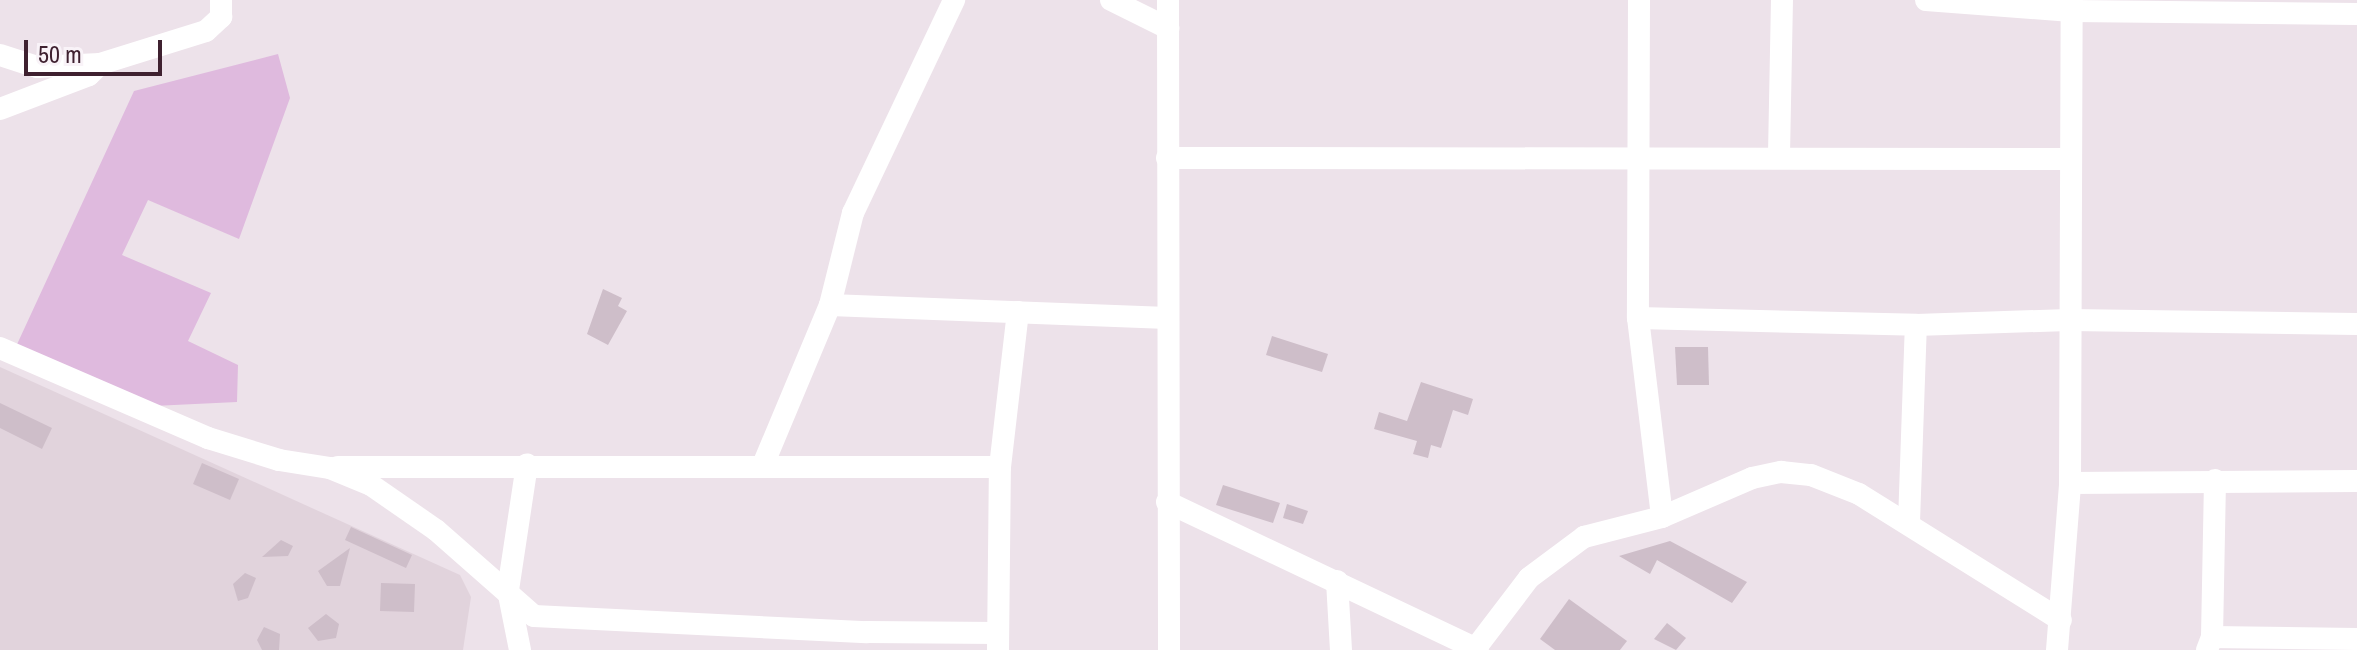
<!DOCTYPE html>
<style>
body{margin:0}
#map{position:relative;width:2357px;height:650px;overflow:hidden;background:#ede2ea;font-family:"Archivo Narrow",sans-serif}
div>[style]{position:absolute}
.built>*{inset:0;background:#e1d3dc}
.green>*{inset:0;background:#dfbade}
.building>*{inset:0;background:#cebec9}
.street>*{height:22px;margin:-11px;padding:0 11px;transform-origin:11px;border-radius:11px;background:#fff}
span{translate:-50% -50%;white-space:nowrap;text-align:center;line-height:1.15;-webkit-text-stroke:6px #f9f3f8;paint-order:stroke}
.scale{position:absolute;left:24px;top:40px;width:138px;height:36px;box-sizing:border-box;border:4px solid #3f2130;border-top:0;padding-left:10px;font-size:24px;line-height:28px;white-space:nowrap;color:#3f2130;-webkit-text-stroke:6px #f9f3f8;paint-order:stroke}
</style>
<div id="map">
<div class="built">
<div style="clip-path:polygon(0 367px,460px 575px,471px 597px,463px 650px,0 650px)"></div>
</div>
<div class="green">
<div style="clip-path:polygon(278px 54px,290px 98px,239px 239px,148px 200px,122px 255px,211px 293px,188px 341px,238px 365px,237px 402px,132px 407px,13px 353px,134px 91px)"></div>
</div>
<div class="building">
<div style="clip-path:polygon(603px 289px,622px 298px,618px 306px,627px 311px,608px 345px,587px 334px)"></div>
<div style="clip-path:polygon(1272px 336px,1328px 354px,1322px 372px,1266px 355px)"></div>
<div style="clip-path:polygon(1675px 347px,1708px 347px,1709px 385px,1677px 385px)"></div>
<div style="clip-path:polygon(1421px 382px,1473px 399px,1468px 415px,1453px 410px,1441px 448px,1431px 445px,1428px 458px,1413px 454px,1417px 441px,1374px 429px,1379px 412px,1407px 421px)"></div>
<div style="clip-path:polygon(0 403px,52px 428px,42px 449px,0 428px)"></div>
<div style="clip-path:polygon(202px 463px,239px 479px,230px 500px,193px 484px)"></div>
<div style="clip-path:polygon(1223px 485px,1280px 503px,1273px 523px,1216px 505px)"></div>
<div style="clip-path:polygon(1287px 504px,1308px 511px,1303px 524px,1283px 518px)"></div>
<div style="clip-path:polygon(351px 527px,412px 555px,406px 568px,345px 540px)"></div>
<div style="clip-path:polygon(281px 540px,293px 546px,288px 556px,262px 557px)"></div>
<div style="clip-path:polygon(1670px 541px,1747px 582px,1732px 603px,1657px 560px,1650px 574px,1619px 556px)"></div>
<div style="clip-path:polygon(350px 548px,340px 586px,327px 586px,318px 571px)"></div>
<div style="clip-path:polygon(245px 573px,256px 578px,248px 598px,238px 601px,233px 584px)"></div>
<div style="clip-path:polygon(381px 583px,415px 584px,414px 612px,380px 611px)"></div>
<div style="clip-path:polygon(1569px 599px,1627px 641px,1620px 650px,1555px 650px,1540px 639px)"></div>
<div style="clip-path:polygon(326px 614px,339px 624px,336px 638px,318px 641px,308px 628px)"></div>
<div style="clip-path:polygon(1667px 623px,1686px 638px,1676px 650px,1654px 639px)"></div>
<div style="clip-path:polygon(264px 627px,280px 634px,279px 650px,262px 650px,257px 640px)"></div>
</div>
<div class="street">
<div style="left:1111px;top:0;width:64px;rotate:26.2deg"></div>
<div style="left:1168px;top:0;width:650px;rotate:89.91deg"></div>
<div style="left:1639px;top:0;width:318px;rotate:90.2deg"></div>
<div style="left:1638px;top:318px;width:200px;rotate:83.1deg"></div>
<div style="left:1926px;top:0;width:146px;rotate:4.3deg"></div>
<div style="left:2072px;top:11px;width:285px;rotate:0.6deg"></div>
<div style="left:0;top:55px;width:39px;rotate:18deg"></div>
<div style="left:37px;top:67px;width:63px;rotate:-2.7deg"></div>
<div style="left:100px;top:64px;width:111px;rotate:-17.3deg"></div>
<div style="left:206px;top:31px;width:21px;rotate:-43deg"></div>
<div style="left:221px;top:17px;width:17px;rotate:-90deg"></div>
<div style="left:0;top:109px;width:95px;rotate:-20.9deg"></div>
<div style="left:89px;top:75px;width:14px;rotate:-45deg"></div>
<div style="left:1779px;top:155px;width:155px;rotate:-88.9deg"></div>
<div style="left:1167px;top:158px;width:901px;rotate:0.06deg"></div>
<div style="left:830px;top:305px;width:338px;rotate:2.2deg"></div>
<div style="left:1638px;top:318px;width:278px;rotate:1.4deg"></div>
<div style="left:1916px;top:325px;width:153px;rotate:-1.9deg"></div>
<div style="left:2069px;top:320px;width:288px;rotate:0.8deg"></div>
<div style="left:0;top:348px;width:227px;rotate:23.4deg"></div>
<div style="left:208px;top:438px;width:74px;rotate:17.2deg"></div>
<div style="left:279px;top:460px;width:52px;rotate:8.9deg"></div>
<div style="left:330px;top:468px;width:44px;rotate:22.5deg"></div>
<div style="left:371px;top:485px;width:79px;rotate:34.7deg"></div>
<div style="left:436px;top:530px;width:130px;rotate:41.3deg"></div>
<div style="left:534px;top:616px;width:333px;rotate:2.8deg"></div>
<div style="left:867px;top:632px;width:131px;rotate:0.4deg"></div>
<div style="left:763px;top:465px;width:173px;rotate:-67.3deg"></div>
<div style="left:830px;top:305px;width:95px;rotate:-76deg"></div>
<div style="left:853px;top:213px;width:236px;rotate:-64.6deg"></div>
<div style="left:338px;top:467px;width:662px"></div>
<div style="left:2070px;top:483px;width:287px;rotate:-0.4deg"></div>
<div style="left:1167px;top:502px;width:344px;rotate:25.4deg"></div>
<div style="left:1909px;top:522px;width:197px;rotate:-88deg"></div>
<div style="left:1337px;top:581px;width:69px;rotate:86.7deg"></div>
<div style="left:2212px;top:637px;width:145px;rotate:0.8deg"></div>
<div style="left:1475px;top:649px;width:89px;rotate:-52.7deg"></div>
<div style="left:1529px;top:578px;width:69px;rotate:-36.7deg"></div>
<div style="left:1584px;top:537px;width:81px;rotate:-14.4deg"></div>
<div style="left:1662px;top:517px;width:98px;rotate:-23.4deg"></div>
<div style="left:1752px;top:478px;width:30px;rotate:-12deg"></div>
<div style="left:1781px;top:472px;width:30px;rotate:6deg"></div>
<div style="left:1811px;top:475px;width:52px;rotate:21.6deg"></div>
<div style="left:1859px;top:494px;width:238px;rotate:32deg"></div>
<div style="left:520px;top:650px;width:61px;rotate:-101.3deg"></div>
<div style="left:508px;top:590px;width:127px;rotate:-81.4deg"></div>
<div style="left:998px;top:650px;width:183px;rotate:-89.4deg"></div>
<div style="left:1000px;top:467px;width:156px;rotate:-83.4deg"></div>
<div style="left:2057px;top:650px;width:168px;rotate:-85.5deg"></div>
<div style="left:2070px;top:483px;width:483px;rotate:-89.8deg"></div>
<div style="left:2207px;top:650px;width:14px;rotate:-69deg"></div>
<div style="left:2212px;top:637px;width:157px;rotate:-88.9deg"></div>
</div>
<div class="scale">50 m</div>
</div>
